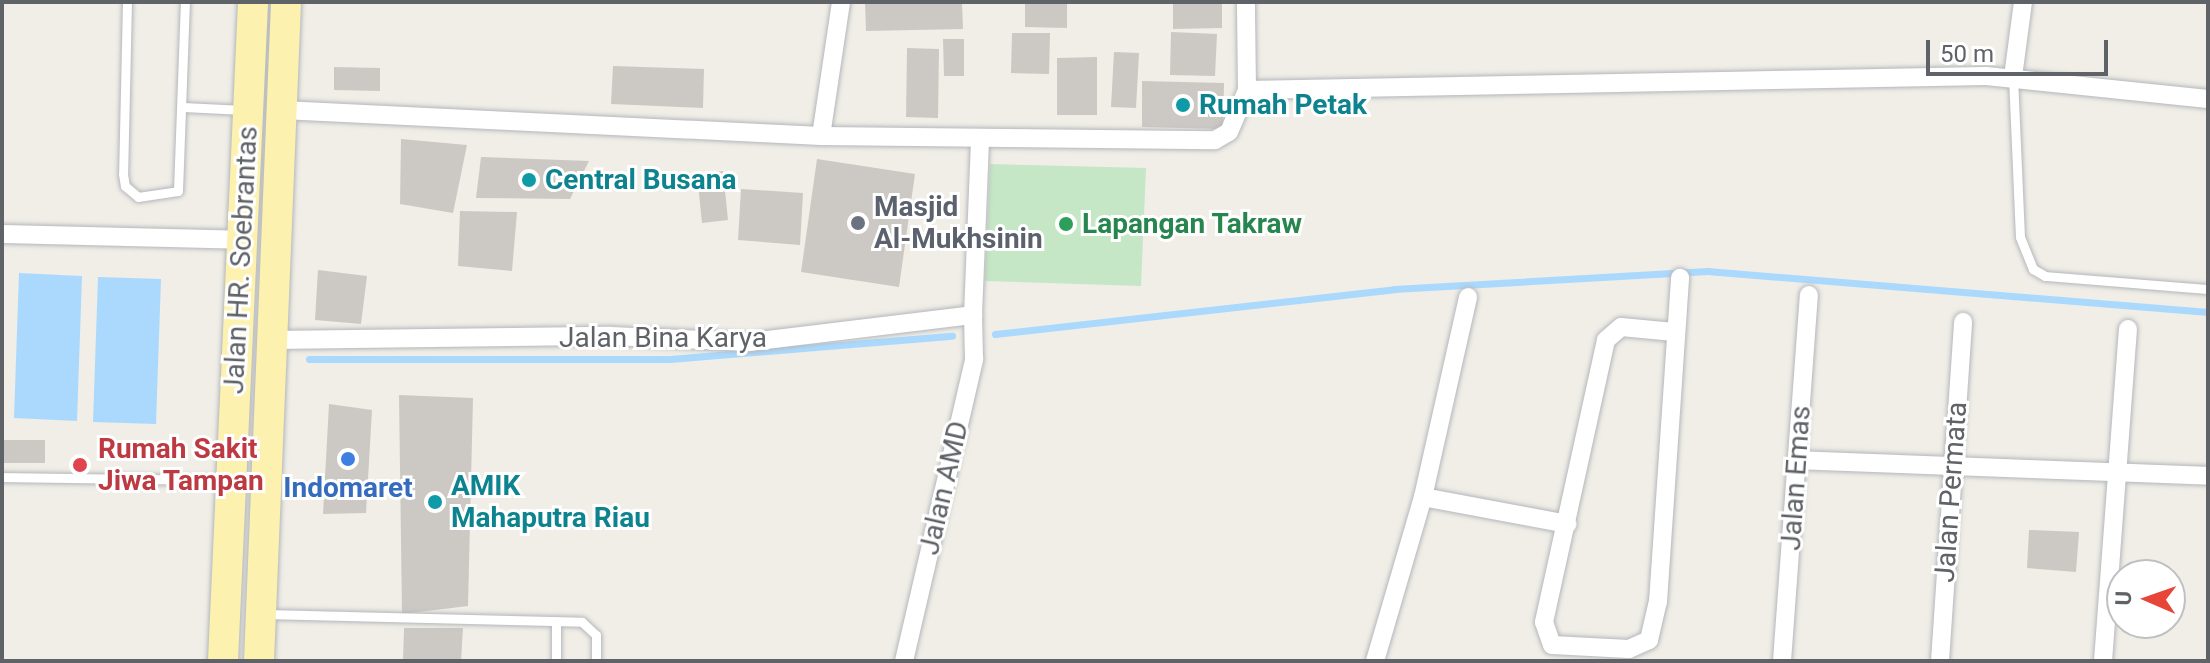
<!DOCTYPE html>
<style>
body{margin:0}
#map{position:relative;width:2210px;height:663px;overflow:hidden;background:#f0eee7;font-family:Roboto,sans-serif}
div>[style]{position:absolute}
.green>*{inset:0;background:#c5e7c5}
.water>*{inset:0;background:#aad9fd}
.stream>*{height:7px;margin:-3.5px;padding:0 3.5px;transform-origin:3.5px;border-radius:3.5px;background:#aad9fd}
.building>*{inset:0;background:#ccc9c4}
.roads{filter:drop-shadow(0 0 2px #b4b7bb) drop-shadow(0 0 2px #b4b7bb)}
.service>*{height:9px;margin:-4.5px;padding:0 4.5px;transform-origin:4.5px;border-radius:4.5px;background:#fff}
.minor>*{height:18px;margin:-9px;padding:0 9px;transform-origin:9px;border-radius:9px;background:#fff}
.primary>*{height:30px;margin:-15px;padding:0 15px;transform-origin:15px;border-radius:15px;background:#fdf1af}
.dots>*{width:22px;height:22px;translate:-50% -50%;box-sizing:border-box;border:4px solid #fff;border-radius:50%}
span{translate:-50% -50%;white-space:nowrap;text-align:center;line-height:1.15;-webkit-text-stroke:6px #fff;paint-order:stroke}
.culture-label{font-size:28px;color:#0d838f;font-weight:700}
.left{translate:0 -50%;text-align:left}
.worship-label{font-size:28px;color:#5b616d;font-weight:700}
.leisure-label{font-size:28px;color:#27864d;font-weight:700}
.street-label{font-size:28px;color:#5f6267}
.health-label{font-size:28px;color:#be3a42;font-weight:700}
.shop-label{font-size:28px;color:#366cbe;font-weight:700}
.frame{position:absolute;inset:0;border:4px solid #5f6267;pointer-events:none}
.north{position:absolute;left:2106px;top:559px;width:80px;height:80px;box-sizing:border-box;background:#fff;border:2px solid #bfc0c2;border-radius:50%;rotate:272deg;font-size:22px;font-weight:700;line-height:32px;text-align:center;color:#5f6267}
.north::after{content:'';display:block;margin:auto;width:28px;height:36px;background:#e64538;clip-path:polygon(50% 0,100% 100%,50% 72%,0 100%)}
.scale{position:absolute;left:1926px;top:40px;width:182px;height:36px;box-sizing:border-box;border:4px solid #5f6267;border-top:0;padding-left:10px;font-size:24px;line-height:28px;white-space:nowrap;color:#5f6267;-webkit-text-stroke:6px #fff;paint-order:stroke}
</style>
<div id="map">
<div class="green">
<div style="clip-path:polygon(990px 164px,1146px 168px,1141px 286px,985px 281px)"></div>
</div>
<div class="water">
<div style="clip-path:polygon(19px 273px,82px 276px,77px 421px,14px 418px)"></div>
<div style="clip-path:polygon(98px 277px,161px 279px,156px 424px,93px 422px)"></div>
</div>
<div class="stream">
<div style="left:995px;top:334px;width:402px;rotate:-6.4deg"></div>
<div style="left:1394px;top:289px;width:314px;rotate:-3.3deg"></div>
<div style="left:1707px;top:271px;width:503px;rotate:4.68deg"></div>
<div style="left:309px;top:359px;width:361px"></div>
<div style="left:670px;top:359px;width:283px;rotate:-4.7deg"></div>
</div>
<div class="building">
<div style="clip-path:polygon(865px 2px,962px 2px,963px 29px,866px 31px)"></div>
<div style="clip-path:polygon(1025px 2px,1067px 2px,1067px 28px,1025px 27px)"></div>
<div style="clip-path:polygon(1173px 2px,1222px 2px,1222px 28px,1173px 29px)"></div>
<div style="clip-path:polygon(1171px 32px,1217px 34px,1215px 76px,1170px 75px)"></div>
<div style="clip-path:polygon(1012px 33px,1050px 33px,1049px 74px,1011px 73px)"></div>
<div style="clip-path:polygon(943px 39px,964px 39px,964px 76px,944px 76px)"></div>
<div style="clip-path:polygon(907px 48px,939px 49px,938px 118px,906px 117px)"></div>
<div style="clip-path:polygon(1114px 52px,1139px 53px,1136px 108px,1111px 107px)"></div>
<div style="clip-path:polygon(1097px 57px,1097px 115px,1057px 115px,1057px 58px)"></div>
<div style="clip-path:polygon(613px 66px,704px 69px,703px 108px,611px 104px)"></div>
<div style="clip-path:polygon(334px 67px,380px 68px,380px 91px,334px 90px)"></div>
<div style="clip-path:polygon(1142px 81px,1224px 83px,1223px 129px,1142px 127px)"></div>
<div style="clip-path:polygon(401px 139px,467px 145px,453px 213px,400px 204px)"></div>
<div style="clip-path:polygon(481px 157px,589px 161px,570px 199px,476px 198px)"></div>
<div style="clip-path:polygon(817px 159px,915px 174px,899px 287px,801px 272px)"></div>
<div style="clip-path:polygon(723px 171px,728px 220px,702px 223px,697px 174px)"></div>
<div style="clip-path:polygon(741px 189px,803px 193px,800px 245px,738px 240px)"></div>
<div style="clip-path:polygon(460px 211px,517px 212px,512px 271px,458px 266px)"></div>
<div style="clip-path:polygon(318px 270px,367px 276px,361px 324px,315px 320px)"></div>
<div style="clip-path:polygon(399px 395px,473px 398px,468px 606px,402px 614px)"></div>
<div style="clip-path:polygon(329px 404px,372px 410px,366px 513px,323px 514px)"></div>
<div style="clip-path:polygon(2px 440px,45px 440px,45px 463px,2px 463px)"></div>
<div style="clip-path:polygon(2029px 530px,2079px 532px,2076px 572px,2027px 568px)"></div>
<div style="clip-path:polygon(404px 628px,463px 628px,461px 661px,403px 661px)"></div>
</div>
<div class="roads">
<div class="service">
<div style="left:127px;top:2px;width:172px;rotate:91.3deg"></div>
<div style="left:123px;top:174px;width:12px;rotate:81deg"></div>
<div style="left:125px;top:186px;width:17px;rotate:40deg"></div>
<div style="left:138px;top:197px;width:40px;rotate:-8.5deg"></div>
<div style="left:178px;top:191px;width:189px;rotate:-87.9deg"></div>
<div style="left:2013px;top:77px;width:160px;rotate:87.5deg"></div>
<div style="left:2020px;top:237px;width:35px;rotate:68deg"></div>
<div style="left:2033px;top:269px;width:14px;rotate:30deg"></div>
<div style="left:2045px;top:276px;width:164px;rotate:4.6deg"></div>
<div style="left:183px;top:107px;width:61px;rotate:2.8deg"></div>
<div style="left:2px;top:477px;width:225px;rotate:0.8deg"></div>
<div style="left:265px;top:614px;width:317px;rotate:1.4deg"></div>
<div style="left:582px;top:622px;width:19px;rotate:43deg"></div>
<div style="left:596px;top:635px;width:26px;rotate:90deg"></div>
<div style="left:556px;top:621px;width:40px;rotate:90deg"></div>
</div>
<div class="minor">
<div style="left:2013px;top:77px;width:76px;rotate:-82.4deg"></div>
<div style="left:1247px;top:90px;width:739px;rotate:-1.09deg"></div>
<div style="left:1986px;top:76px;width:223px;rotate:5.9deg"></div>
<div style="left:282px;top:110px;width:540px;rotate:2.76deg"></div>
<div style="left:821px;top:136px;width:394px;rotate:0.6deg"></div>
<div style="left:1215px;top:140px;width:16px;rotate:-30deg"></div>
<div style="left:1229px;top:132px;width:46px;rotate:-66.8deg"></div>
<div style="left:1247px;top:90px;width:88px;rotate:-90.7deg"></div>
<div style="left:821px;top:136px;width:135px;rotate:-81.5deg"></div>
<div style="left:2px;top:234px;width:240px;rotate:1.4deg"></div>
<div style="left:1674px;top:332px;width:53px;rotate:-174.6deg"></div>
<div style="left:1621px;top:327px;width:20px;rotate:139deg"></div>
<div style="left:1606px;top:340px;width:289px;rotate:102.4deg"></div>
<div style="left:1544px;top:622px;width:24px;rotate:71deg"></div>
<div style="left:1552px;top:645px;width:77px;rotate:3deg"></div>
<div style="left:1629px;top:649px;width:22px;rotate:-24deg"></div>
<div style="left:1649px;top:640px;width:39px;rotate:-77deg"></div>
<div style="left:1658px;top:602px;width:325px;rotate:-86.1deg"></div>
<div style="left:273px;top:340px;width:338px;rotate:-0.7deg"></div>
<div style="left:611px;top:336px;width:139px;rotate:2.5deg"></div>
<div style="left:750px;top:342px;width:225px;rotate:-6.9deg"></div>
<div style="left:973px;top:315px;width:174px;rotate:-87.7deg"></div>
<div style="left:1797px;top:460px;width:411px;rotate:2.2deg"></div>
<div style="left:1423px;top:497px;width:147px;rotate:10.6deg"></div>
<div style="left:904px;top:661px;width:310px;rotate:-76.9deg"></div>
<div style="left:974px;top:359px;width:44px;rotate:-91.3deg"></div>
<div style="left:1375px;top:661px;width:171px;rotate:-73.7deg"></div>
<div style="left:1423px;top:497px;width:205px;rotate:-77.3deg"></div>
<div style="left:1782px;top:661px;width:367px;rotate:-85.8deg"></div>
<div style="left:1940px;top:661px;width:340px;rotate:-86.1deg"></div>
<div style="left:2103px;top:661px;width:333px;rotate:-85.7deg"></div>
</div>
<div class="primary">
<div style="left:223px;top:661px;width:660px;rotate:-87.39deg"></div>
<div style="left:259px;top:661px;width:660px;rotate:-87.65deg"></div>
</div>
</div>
<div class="dots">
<div style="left:1183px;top:105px;background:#0f9aa8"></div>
<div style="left:529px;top:180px;background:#0f9aa8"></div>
<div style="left:858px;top:223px;background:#6b7280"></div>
<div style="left:1066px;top:224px;background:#2e9e5b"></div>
<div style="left:348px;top:459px;background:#3f7fe0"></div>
<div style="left:80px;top:465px;background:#e0444e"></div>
<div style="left:435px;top:502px;background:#0f9aa8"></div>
</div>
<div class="culture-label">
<span class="left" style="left:1199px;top:105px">Rumah Petak</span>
<span class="left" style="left:545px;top:180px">Central Busana</span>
<span class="left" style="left:451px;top:502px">AMIK<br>Mahaputra Riau</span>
</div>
<div class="worship-label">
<span class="left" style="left:874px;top:223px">Masjid<br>Al-Mukhsinin</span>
</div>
<div class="leisure-label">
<span class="left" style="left:1082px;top:224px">Lapangan Takraw</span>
</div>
<div class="street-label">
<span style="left:241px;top:260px;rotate:-87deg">Jalan HR. Soebrantas</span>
<span style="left:663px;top:338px">Jalan Bina Karya</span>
<span style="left:1796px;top:478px;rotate:-86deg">Jalan Emas</span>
<span style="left:944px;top:488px;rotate:-77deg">Jalan AMD</span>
<span style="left:1951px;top:492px;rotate:-86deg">Jalan Permata</span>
</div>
<div class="health-label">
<span class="left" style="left:98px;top:465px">Rumah Sakit<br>Jiwa Tampan</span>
</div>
<div class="shop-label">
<span style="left:348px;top:488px">Indomaret</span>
</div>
<div class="frame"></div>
<div class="north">U</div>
<div class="scale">50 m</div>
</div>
